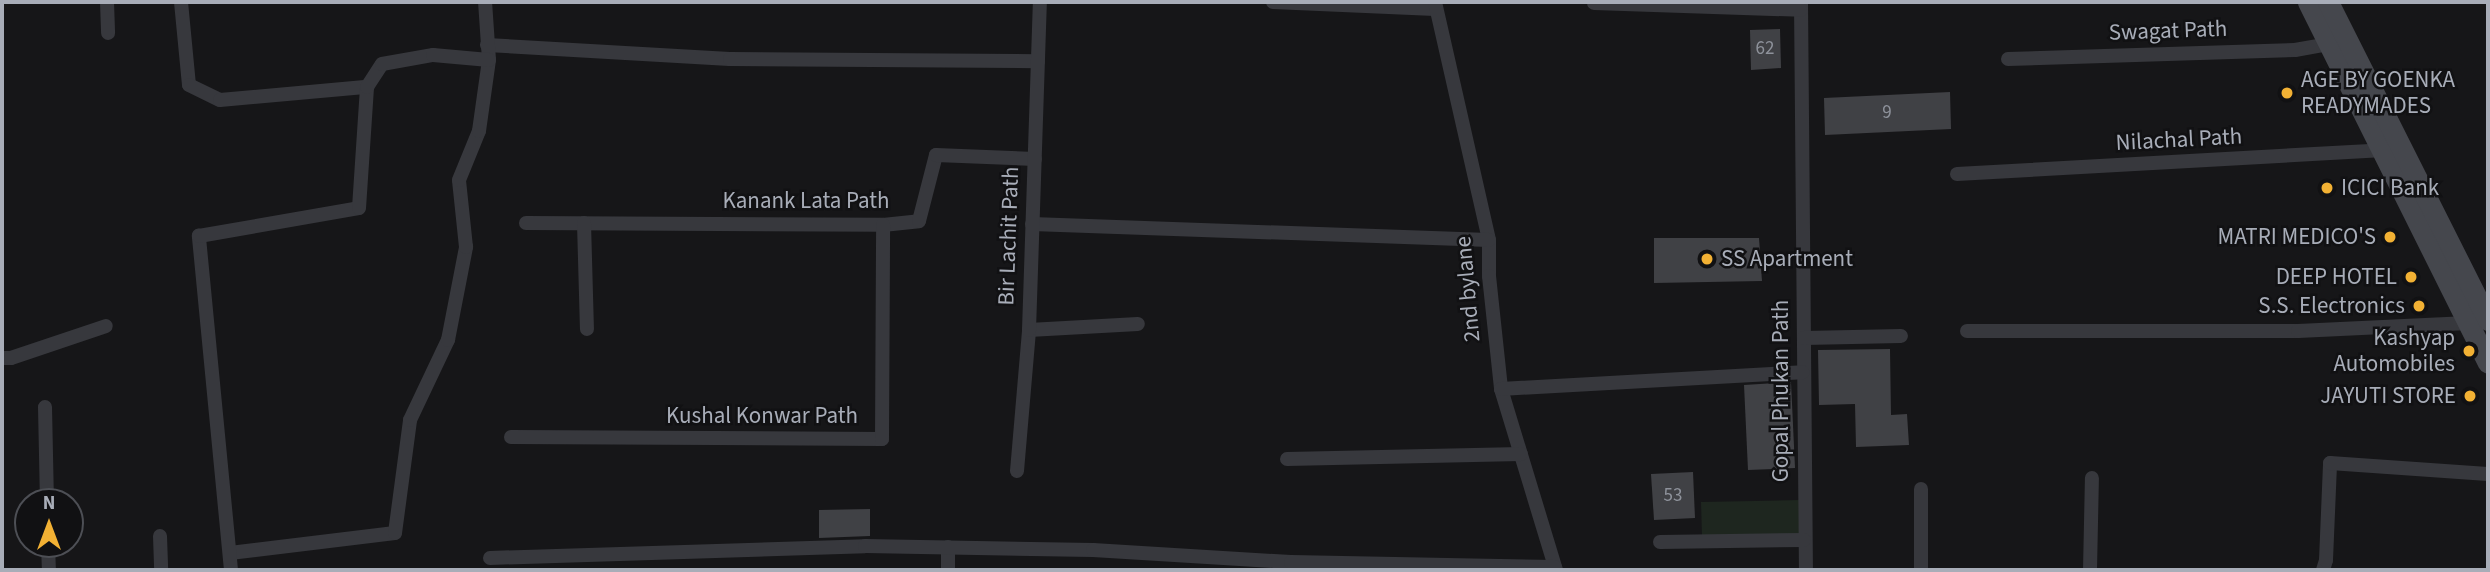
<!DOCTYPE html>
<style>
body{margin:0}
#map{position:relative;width:2490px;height:572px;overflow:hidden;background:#161618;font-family:"Source Sans 3",sans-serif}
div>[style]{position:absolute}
.green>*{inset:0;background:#1e261f}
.building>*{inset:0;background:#404145}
.street>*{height:14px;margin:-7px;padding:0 7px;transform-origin:7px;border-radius:7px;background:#37383d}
.secondary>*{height:21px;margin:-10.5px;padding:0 10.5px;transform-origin:10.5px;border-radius:10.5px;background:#45474d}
.dots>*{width:19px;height:19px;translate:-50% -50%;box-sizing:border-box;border:4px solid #111113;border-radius:50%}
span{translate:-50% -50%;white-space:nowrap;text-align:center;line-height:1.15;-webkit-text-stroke:5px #111113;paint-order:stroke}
.number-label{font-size:19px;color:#8e929b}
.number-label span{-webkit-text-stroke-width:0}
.street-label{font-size:23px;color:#a8adb8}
.poi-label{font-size:23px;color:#a8adb8}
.left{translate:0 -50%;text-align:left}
.right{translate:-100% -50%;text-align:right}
.frame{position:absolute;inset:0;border:4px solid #a8adb8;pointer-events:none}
.north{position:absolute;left:14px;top:488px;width:70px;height:70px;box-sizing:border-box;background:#111113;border:2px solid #4d4f55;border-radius:50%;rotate:0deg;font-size:19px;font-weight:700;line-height:28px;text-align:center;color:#a8adb8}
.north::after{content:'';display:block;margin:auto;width:24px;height:32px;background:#f2b134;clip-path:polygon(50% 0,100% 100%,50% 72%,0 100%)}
</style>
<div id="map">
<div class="green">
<div style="clip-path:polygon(1799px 500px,1799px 535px,1702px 537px,1701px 502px)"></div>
</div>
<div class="building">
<div style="clip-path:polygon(1780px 29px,1781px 68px,1751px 70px,1750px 30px)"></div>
<div style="clip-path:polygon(1950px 92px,1951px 129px,1825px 135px,1824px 98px)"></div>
<div style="clip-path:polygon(1654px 238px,1759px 238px,1762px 281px,1654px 283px)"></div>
<div style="clip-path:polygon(1890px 349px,1891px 415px,1907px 414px,1909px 445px,1856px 447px,1855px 404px,1819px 405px,1818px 350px)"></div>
<div style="clip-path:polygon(1791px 382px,1795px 468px,1748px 470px,1744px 385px)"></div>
<div style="clip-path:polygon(1693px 472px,1695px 518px,1654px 520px,1651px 474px)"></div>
<div style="clip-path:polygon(870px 509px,870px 536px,819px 538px,819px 510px)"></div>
</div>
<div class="street">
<div style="left:107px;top:2px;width:31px;rotate:88deg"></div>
<div style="left:181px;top:2px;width:83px;rotate:84.5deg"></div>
<div style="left:189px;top:85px;width:34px;rotate:26deg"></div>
<div style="left:220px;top:100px;width:148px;rotate:-5.1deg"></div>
<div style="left:1273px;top:2px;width:162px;rotate:2.5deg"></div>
<div style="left:1435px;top:2px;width:244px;rotate:77.2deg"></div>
<div style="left:1489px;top:240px;width:36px;rotate:90deg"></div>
<div style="left:1489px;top:276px;width:114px;rotate:83.9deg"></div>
<div style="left:1501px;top:389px;width:189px;rotate:73.1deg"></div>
<div style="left:1801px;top:2px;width:568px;rotate:89.5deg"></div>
<div style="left:1594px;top:3px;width:207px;rotate:1.9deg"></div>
<div style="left:487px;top:45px;width:243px;rotate:3.3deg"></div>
<div style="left:730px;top:59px;width:308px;rotate:0.4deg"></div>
<div style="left:2008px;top:59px;width:287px;rotate:-1.8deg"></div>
<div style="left:2295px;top:50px;width:35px;rotate:-10deg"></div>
<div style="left:1957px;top:174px;width:432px;rotate:-3.2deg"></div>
<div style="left:526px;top:223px;width:357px;rotate:0.3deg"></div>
<div style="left:883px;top:225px;width:36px;rotate:-6deg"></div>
<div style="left:919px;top:221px;width:68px;rotate:-75.6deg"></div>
<div style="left:936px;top:155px;width:99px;rotate:2.3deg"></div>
<div style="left:584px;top:223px;width:106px;rotate:88.4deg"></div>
<div style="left:1032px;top:224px;width:457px;rotate:2deg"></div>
<div style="left:1029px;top:330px;width:109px;rotate:-3.2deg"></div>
<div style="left:1967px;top:331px;width:331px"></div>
<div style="left:2298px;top:331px;width:170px;rotate:-2.7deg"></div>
<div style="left:1804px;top:338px;width:97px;rotate:-1.2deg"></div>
<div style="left:2px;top:358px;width:9px"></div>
<div style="left:11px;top:358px;width:100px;rotate:-18.6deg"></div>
<div style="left:1501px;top:389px;width:302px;rotate:-3.2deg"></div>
<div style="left:45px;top:407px;width:95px;rotate:88.8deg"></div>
<div style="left:511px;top:437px;width:371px;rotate:0.3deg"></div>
<div style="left:882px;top:439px;width:214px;rotate:-89.7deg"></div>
<div style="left:1287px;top:459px;width:234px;rotate:-1.2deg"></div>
<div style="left:1017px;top:471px;width:142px;rotate:-85.1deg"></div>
<div style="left:1029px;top:330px;width:328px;rotate:-88.1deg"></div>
<div style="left:160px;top:536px;width:34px;rotate:88deg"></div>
<div style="left:1660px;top:542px;width:144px;rotate:-0.8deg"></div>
<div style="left:48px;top:544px;width:26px;rotate:88deg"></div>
<div style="left:948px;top:547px;width:23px;rotate:90deg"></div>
<div style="left:230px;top:553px;width:166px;rotate:-6.9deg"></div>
<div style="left:395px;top:533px;width:114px;rotate:-82.4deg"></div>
<div style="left:410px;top:420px;width:89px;rotate:-64.6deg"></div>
<div style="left:448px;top:340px;width:95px;rotate:-79deg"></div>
<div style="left:466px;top:247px;width:67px;rotate:-96deg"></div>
<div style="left:459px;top:180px;width:53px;rotate:-67.8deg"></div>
<div style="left:479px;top:131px;width:72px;rotate:-82deg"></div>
<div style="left:489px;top:60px;width:58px;rotate:-93.9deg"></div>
<div style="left:490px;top:558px;width:375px;rotate:-1.8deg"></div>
<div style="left:865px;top:546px;width:228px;rotate:1deg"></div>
<div style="left:1093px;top:550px;width:198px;rotate:3.5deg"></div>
<div style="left:1291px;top:562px;width:264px;rotate:1.1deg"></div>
<div style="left:231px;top:570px;width:336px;rotate:-95.5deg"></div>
<div style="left:199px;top:236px;width:162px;rotate:-9.9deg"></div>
<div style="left:359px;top:208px;width:121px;rotate:-86.2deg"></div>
<div style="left:367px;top:87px;width:27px;rotate:-57deg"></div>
<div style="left:382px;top:64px;width:52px;rotate:-10deg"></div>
<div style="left:433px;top:55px;width:56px;rotate:5.1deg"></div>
<div style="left:1921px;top:570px;width:81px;rotate:-90deg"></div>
<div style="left:2090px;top:570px;width:92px;rotate:-88.8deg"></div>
<div style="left:2323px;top:570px;width:10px;rotate:-73deg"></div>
<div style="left:2326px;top:560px;width:97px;rotate:-87.6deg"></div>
<div style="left:2330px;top:463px;width:158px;rotate:4deg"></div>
</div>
<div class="secondary">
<div style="left:2308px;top:2px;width:403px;rotate:63.5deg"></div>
<div style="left:2328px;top:2px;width:356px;rotate:63.3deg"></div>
</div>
<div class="dots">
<div style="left:2287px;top:93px;background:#f2b134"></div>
<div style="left:2327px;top:188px;background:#f2b134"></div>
<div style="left:2390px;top:237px;background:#f2b134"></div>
<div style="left:1707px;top:259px;background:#f2b134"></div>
<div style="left:2411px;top:277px;background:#f2b134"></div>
<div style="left:2419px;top:306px;background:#f2b134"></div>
<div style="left:2469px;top:351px;background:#f2b134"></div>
<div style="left:2470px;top:396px;background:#f2b134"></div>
</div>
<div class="number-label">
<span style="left:1765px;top:49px">62</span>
<span style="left:1887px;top:113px">9</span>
<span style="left:1673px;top:496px">53</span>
</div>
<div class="street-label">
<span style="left:2168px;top:31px;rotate:-2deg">Swagat Path</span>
<span style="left:2179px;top:140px;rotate:-3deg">Nilachal Path</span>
<span style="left:806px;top:201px">Kanank Lata Path</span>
<span style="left:1009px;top:236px;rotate:-88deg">Bir Lachit Path</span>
<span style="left:1468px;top:289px;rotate:-95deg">2nd bylane</span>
<span style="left:1781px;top:391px;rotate:-90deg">Gopal Phukan Path</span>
<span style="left:762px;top:416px">Kushal Konwar Path</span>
</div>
<div class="poi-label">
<span class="left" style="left:2301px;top:93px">AGE BY GOENKA<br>READYMADES</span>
<span class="left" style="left:2341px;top:188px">ICICI Bank</span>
<span class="right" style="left:2376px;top:237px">MATRI MEDICO'S</span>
<span class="left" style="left:1721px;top:259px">SS Apartment</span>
<span class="right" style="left:2397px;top:277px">DEEP HOTEL</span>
<span class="right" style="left:2405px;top:306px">S.S. Electronics</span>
<span class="right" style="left:2455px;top:351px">Kashyap<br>Automobiles</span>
<span class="right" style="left:2456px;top:396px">JAYUTI STORE</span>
</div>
<div class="frame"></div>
<div class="north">N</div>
</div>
